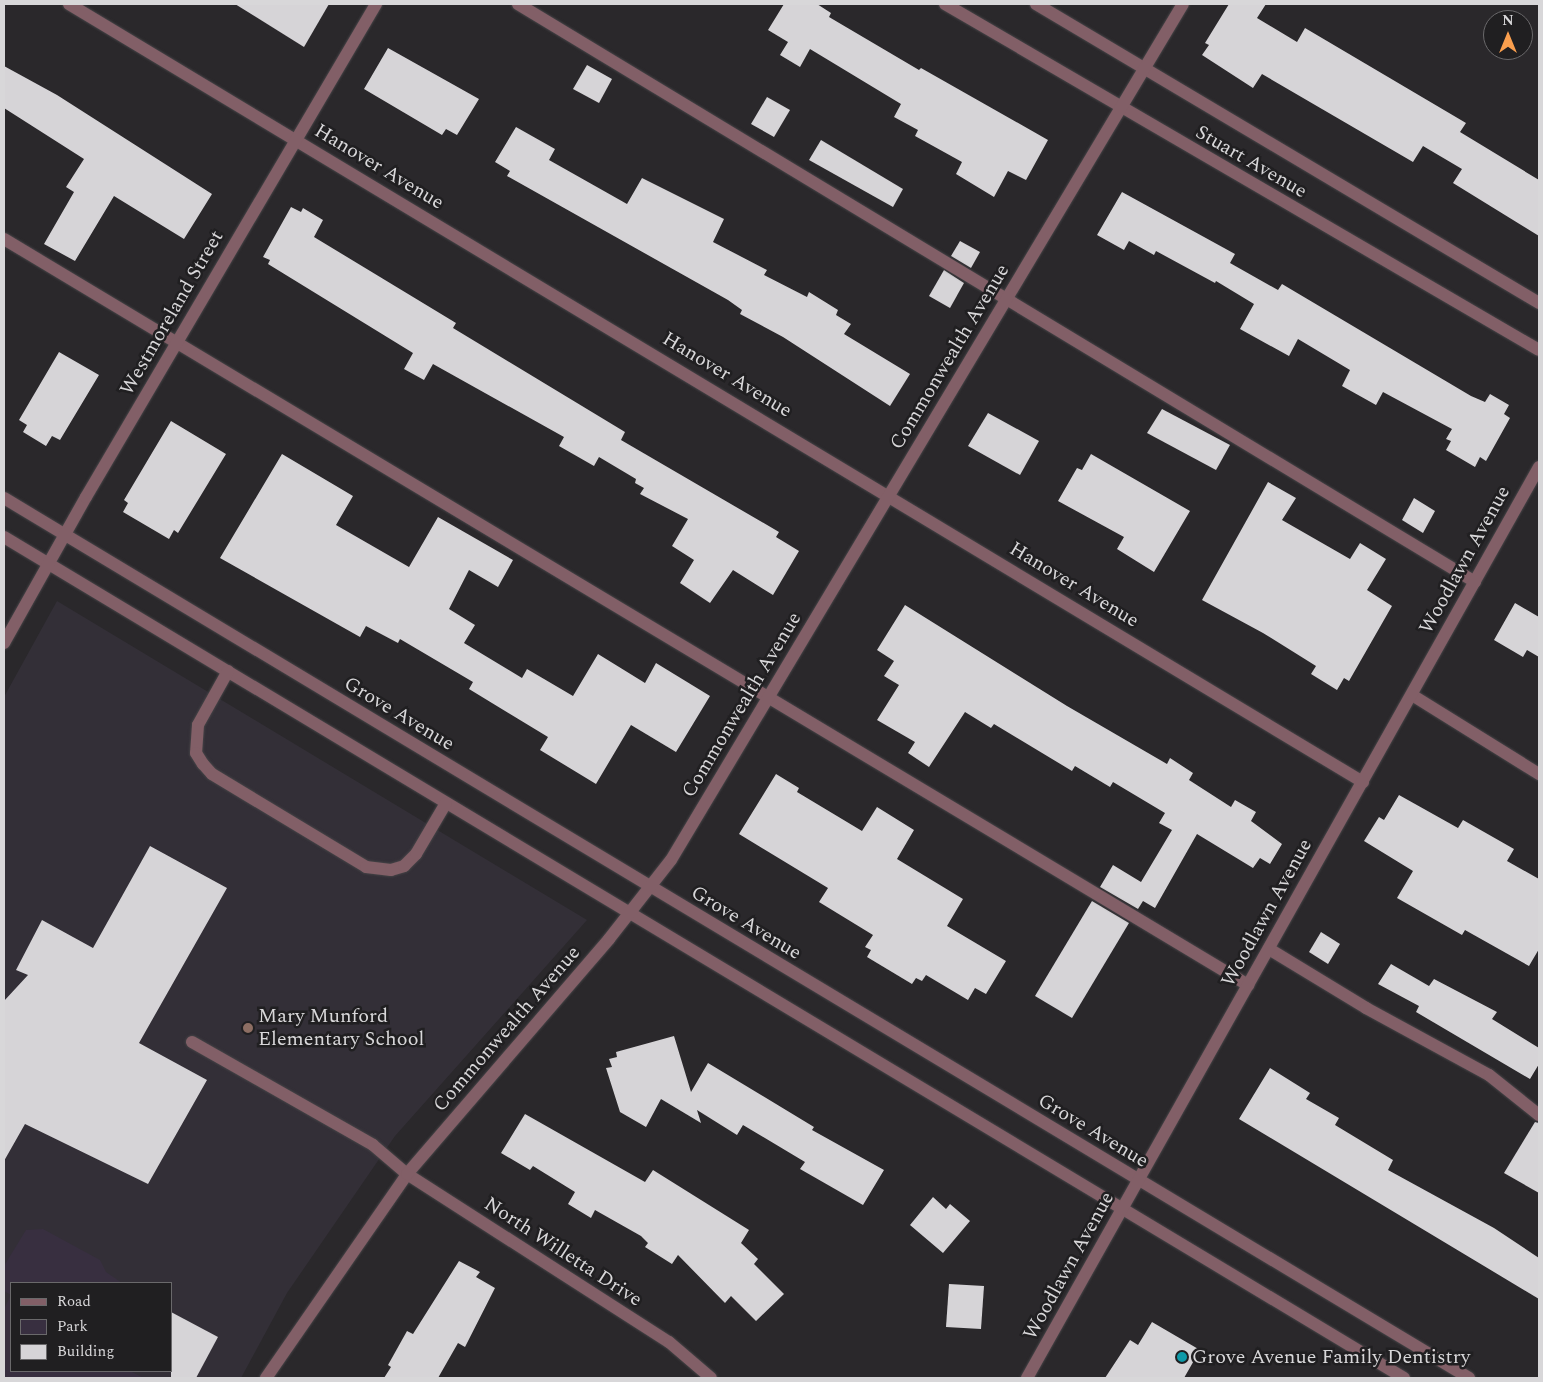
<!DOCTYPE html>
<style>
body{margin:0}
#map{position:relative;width:1543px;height:1382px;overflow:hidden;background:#2a282b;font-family:Spectral,serif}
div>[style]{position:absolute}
.built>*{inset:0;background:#332f37}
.green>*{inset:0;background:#382f40}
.building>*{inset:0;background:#d6d4d7}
.roads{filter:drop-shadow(0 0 1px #464447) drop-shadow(0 0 1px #464447)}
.minor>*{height:12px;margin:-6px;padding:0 6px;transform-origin:6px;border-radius:6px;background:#825f67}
.dots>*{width:14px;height:14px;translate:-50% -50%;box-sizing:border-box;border:2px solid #201f21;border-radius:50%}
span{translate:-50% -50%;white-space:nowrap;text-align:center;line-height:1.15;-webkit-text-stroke:5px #201f21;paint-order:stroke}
.street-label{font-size:20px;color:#d8d7d9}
.poi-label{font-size:20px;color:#d8d7d9}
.left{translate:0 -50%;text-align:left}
.frame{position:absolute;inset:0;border:5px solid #d8d7d9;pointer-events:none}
.legend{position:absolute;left:10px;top:1282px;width:162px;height:90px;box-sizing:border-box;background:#201f21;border:1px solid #6a696b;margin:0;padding:6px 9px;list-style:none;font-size:15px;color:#d8d7d9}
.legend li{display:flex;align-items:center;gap:10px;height:25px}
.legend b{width:25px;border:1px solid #6a696b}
.north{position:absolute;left:1483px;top:10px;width:50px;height:50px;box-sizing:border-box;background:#201f21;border:1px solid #6a696b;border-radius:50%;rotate:0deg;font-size:14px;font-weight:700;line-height:20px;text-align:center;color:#d8d7d9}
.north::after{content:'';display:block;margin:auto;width:18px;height:22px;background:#fa9f4e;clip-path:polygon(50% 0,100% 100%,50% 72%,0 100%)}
</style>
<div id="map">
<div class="built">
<div style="clip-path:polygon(evenodd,57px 601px,587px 920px,395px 1136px,287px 1293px,241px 1378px,4px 1378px,4px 697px,57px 601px,11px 1283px,171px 1283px,171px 1371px,11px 1371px,11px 1283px)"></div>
</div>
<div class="green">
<div style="clip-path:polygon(43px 1229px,100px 1260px,106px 1272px,122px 1283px,11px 1283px,11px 1371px,130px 1371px,144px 1378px,4px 1378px,4px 1309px,11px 1295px,4px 1291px,4px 1266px,26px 1230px)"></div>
</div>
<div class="building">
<div style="clip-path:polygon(235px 4px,329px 4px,304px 47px)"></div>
<div style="clip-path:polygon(784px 4px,817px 4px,831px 13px,829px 17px,919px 70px,921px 68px,1048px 140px,1026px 180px,1008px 171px,994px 197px,956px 174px,962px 162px,915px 136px,918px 130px,894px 117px,901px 104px,810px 49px,800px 67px,780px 55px,788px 42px,768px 30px)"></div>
<div style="clip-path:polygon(1229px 4px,1266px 4px,1257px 18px,1297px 42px,1305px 28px,1466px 123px,1460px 132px,1539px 180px,1539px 236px,1453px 183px,1462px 169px,1423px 146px,1413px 162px,1262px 74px,1253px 88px,1202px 55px,1209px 45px,1205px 43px)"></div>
<div style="clip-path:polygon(388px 48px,479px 99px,457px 135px,446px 129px,442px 135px,364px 89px)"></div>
<div style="clip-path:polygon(587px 65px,612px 79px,599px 103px,573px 89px)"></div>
<div style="clip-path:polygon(4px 66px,57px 95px,212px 194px,184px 239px,114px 196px,75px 261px,44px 244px,74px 192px,66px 187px,84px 159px,4px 108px)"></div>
<div style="clip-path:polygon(767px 97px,790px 110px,774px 137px,751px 124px)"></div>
<div style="clip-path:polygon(516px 127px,555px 149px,549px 160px,627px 204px,642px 178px,724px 219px,713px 242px,767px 270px,764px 275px,807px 297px,809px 292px,838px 310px,836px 315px,851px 324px,844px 334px,910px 374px,890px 406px,783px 337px,740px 314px,742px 310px,728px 300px,507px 176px,510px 171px,495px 162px)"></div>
<div style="clip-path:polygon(821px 140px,903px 189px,893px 207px,809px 160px)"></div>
<div style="clip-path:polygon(1122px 192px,1235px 254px,1230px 263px,1278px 290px,1282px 284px,1471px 396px,1485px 402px,1490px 394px,1509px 405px,1504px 414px,1510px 418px,1486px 461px,1480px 457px,1475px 467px,1446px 450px,1451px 441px,1446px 439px,1452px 429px,1383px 392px,1376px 405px,1342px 386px,1350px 370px,1298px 339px,1289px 356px,1240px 329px,1254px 304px,1216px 281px,1215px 283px,1156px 251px,1154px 255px,1129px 241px,1124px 250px,1097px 235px)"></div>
<div style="clip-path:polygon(291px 207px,301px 212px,303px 208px,323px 220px,314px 237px,456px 323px,453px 328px,625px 432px,621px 440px,779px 532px,776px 537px,799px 551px,773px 595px,733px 570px,710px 603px,680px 583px,694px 560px,672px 546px,688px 519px,640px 494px,644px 488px,635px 483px,636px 479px,599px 457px,594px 466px,559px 446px,564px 437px,433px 364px,424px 380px,404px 369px,413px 353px,268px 264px,270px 260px,263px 257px)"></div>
<div style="clip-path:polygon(960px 241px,980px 252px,971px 268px,951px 256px)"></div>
<div style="clip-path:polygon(944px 270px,964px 283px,950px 308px,929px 296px)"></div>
<div style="clip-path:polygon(59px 352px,99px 375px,60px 440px,52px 436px,46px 446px,23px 432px,27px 425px,19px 420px)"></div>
<div style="clip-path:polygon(1162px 409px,1230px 445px,1216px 470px,1147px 433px)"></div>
<div style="clip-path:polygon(988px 413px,1039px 441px,1020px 475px,968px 446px)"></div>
<div style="clip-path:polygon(171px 421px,226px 454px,178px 533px,174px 530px,169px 539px,123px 512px,128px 503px,124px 500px)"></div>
<div style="clip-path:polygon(282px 454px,353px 496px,336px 525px,409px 567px,438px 517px,513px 560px,498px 587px,469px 570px,449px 609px,475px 625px,464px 643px,522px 678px,527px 669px,573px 696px,598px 654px,645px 683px,656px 663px,710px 696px,676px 752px,631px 725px,596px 784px,540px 750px,548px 737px,469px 689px,473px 682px,400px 639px,398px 643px,366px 626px,360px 637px,220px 558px)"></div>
<div style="clip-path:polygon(1091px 454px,1190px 511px,1154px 572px,1117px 549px,1124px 537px,1058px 501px,1077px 468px,1082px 470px)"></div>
<div style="clip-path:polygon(1268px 482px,1296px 498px,1282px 520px,1350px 559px,1360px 543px,1386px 559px,1367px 590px,1392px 606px,1349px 681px,1344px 678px,1337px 690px,1311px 674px,1316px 666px,1263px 633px,1202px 600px)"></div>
<div style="clip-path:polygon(1414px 498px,1435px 511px,1423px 533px,1402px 520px)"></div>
<div style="clip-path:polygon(1515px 603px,1539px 617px,1539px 657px,1527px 650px,1523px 657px,1494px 640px)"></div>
<div style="clip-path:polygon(905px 605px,1067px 706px,1167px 764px,1170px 758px,1193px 773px,1189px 780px,1231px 807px,1235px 800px,1256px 812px,1251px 821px,1282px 844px,1270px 864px,1260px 858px,1253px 868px,1197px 834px,1155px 908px,1143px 901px,1138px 909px,1100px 887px,1113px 865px,1141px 882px,1172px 830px,1159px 823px,1165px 813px,1113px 782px,1110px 787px,1075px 766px,1072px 771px,994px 724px,991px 728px,965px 712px,929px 767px,908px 753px,915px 742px,877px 720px,899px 685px,884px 676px,894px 661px,877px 650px)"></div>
<div style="clip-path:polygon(776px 774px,799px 788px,797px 792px,862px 831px,877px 807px,914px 830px,897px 859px,963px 899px,947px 926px,1006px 961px,986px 994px,975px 988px,968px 1000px,926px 975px,922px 981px,916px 978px,912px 984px,867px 957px,871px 950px,865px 947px,873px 935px,819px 902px,828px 888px,739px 834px)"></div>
<div style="clip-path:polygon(1399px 795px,1458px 828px,1463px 820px,1514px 849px,1507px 861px,1539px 879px,1539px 949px,1529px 966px,1465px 930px,1462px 935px,1397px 898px,1413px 871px,1364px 841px,1379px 817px,1384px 820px)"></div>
<div style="clip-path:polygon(150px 846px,227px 888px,139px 1043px,207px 1080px,148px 1184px,25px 1124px,4px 1161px,4px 1001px,28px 975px,16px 970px,42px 920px,93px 948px)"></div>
<div style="clip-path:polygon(1092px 901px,1129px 923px,1072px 1018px,1035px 996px)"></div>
<div style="clip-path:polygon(1321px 932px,1340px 944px,1328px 964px,1309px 952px)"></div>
<div style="clip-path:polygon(1391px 964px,1429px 986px,1434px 979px,1497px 1012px,1492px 1019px,1539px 1048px,1539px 1064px,1530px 1079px,1416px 1012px,1419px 1006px,1378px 984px)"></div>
<div style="clip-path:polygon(674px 1036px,691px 1092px,708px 1063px,814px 1127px,812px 1130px,884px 1170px,863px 1205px,800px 1169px,805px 1162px,743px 1125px,737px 1135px,697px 1110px,701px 1123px,661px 1099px,646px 1127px,620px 1112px,606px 1068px,612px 1067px,609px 1059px,617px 1057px,616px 1052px)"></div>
<div style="clip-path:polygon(1270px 1068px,1310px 1093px,1306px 1099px,1339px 1118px,1335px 1125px,1393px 1160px,1388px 1170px,1494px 1228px,1539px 1258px,1539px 1299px,1239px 1119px)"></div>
<div style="clip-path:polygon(525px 1114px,645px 1182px,653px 1170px,749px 1230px,741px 1243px,758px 1259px,754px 1264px,784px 1294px,756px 1321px,731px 1296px,725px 1303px,678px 1255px,672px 1264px,645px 1247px,648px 1243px,641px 1236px,595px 1210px,591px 1218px,568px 1204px,575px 1192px,533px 1166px,530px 1170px,501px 1153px)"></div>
<div style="clip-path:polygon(1535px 1122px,1539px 1123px,1539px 1193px,1504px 1173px)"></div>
<div style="clip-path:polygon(933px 1197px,946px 1209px,950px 1204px,970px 1221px,943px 1253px,910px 1225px)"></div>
<div style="clip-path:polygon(459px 1261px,480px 1272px,476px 1277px,495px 1288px,465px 1347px,458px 1343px,438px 1378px,384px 1378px,391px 1367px,388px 1365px,407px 1331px,413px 1334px)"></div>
<div style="clip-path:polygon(949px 1284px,984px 1286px,981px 1329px,946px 1327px)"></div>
<div style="clip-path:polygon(171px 1312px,218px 1337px,196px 1378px,171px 1378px)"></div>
<div style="clip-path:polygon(1152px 1322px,1200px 1350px,1184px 1378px,1105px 1378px,1130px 1340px,1138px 1345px)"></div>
</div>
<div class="roads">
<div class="minor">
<div style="left:69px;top:4px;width:1510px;rotate:31.02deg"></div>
<div style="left:518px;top:4px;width:1118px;rotate:31.13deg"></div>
<div style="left:945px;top:4px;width:687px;rotate:30.22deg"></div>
<div style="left:1036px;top:4px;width:585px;rotate:30.73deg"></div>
<div style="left:4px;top:239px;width:1451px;rotate:30.95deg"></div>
<div style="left:4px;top:498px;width:1709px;rotate:30.99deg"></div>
<div style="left:4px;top:537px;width:1633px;rotate:30.99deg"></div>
<div style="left:4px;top:643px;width:167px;rotate:-60.7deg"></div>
<div style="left:86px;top:497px;width:572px;rotate:-59.53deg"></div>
<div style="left:228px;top:671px;width:62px;rotate:119.1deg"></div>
<div style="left:198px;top:725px;width:28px;rotate:94deg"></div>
<div style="left:196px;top:753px;width:13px;rotate:58deg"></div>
<div style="left:203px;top:764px;width:13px;rotate:48deg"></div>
<div style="left:212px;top:774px;width:180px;rotate:31.1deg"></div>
<div style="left:366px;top:867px;width:25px;rotate:7deg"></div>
<div style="left:391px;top:870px;width:14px;rotate:-17deg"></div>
<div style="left:404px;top:866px;width:17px;rotate:-45deg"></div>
<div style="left:416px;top:854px;width:59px;rotate:-59.5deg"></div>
<div style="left:1412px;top:695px;width:150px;rotate:31.9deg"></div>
<div style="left:1269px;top:949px;width:114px;rotate:31.3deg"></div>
<div style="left:1366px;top:1008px;width:140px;rotate:28.6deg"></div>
<div style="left:1489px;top:1075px;width:64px;rotate:38.7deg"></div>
<div style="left:192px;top:1042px;width:208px;rotate:29.6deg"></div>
<div style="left:373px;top:1145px;width:45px;rotate:40.5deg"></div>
<div style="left:407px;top:1174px;width:311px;rotate:32.7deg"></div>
<div style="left:669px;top:1342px;width:55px;rotate:40.6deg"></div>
<div style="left:266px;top:1378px;width:248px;rotate:-55.3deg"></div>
<div style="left:407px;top:1174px;width:310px;rotate:-49.3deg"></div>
<div style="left:609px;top:939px;width:100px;rotate:-51.9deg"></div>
<div style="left:671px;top:860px;width:997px;rotate:-59.12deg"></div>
<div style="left:1027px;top:1378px;width:1045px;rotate:-60.66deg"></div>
</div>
</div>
<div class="dots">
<div style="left:248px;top:1028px;background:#8d6e63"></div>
<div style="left:1182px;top:1357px;background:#0f9aa8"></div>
</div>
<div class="street-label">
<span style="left:1251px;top:162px;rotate:30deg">Stuart Avenue</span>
<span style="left:379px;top:167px;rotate:31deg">Hanover Avenue</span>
<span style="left:172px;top:313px;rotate:-60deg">Westmoreland Street</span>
<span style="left:950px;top:357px;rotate:-59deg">Commonwealth Avenue</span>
<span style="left:727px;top:375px;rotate:31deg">Hanover Avenue</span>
<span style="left:1465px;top:560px;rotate:-61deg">Woodlawn Avenue</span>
<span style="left:1074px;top:585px;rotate:31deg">Hanover Avenue</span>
<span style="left:742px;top:705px;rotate:-59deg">Commonwealth Avenue</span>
<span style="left:399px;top:714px;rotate:31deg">Grove Avenue</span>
<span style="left:1267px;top:913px;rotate:-61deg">Woodlawn Avenue</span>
<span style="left:746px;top:923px;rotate:31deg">Grove Avenue</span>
<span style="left:507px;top:1029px;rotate:-49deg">Commonwealth Avenue</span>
<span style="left:1093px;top:1131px;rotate:31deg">Grove Avenue</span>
<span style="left:563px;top:1252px;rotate:33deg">North Willetta Drive</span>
<span style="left:1069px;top:1266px;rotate:-61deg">Woodlawn Avenue</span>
</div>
<div class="poi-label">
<span class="left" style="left:258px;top:1028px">Mary Munford<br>Elementary School</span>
<span class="left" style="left:1192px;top:1357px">Grove Avenue Family Dentistry</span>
</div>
<div class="frame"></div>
<ul class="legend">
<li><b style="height:6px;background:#825f67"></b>Road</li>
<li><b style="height:14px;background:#382f40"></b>Park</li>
<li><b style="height:14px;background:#d6d4d7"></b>Building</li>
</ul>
<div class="north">N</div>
</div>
